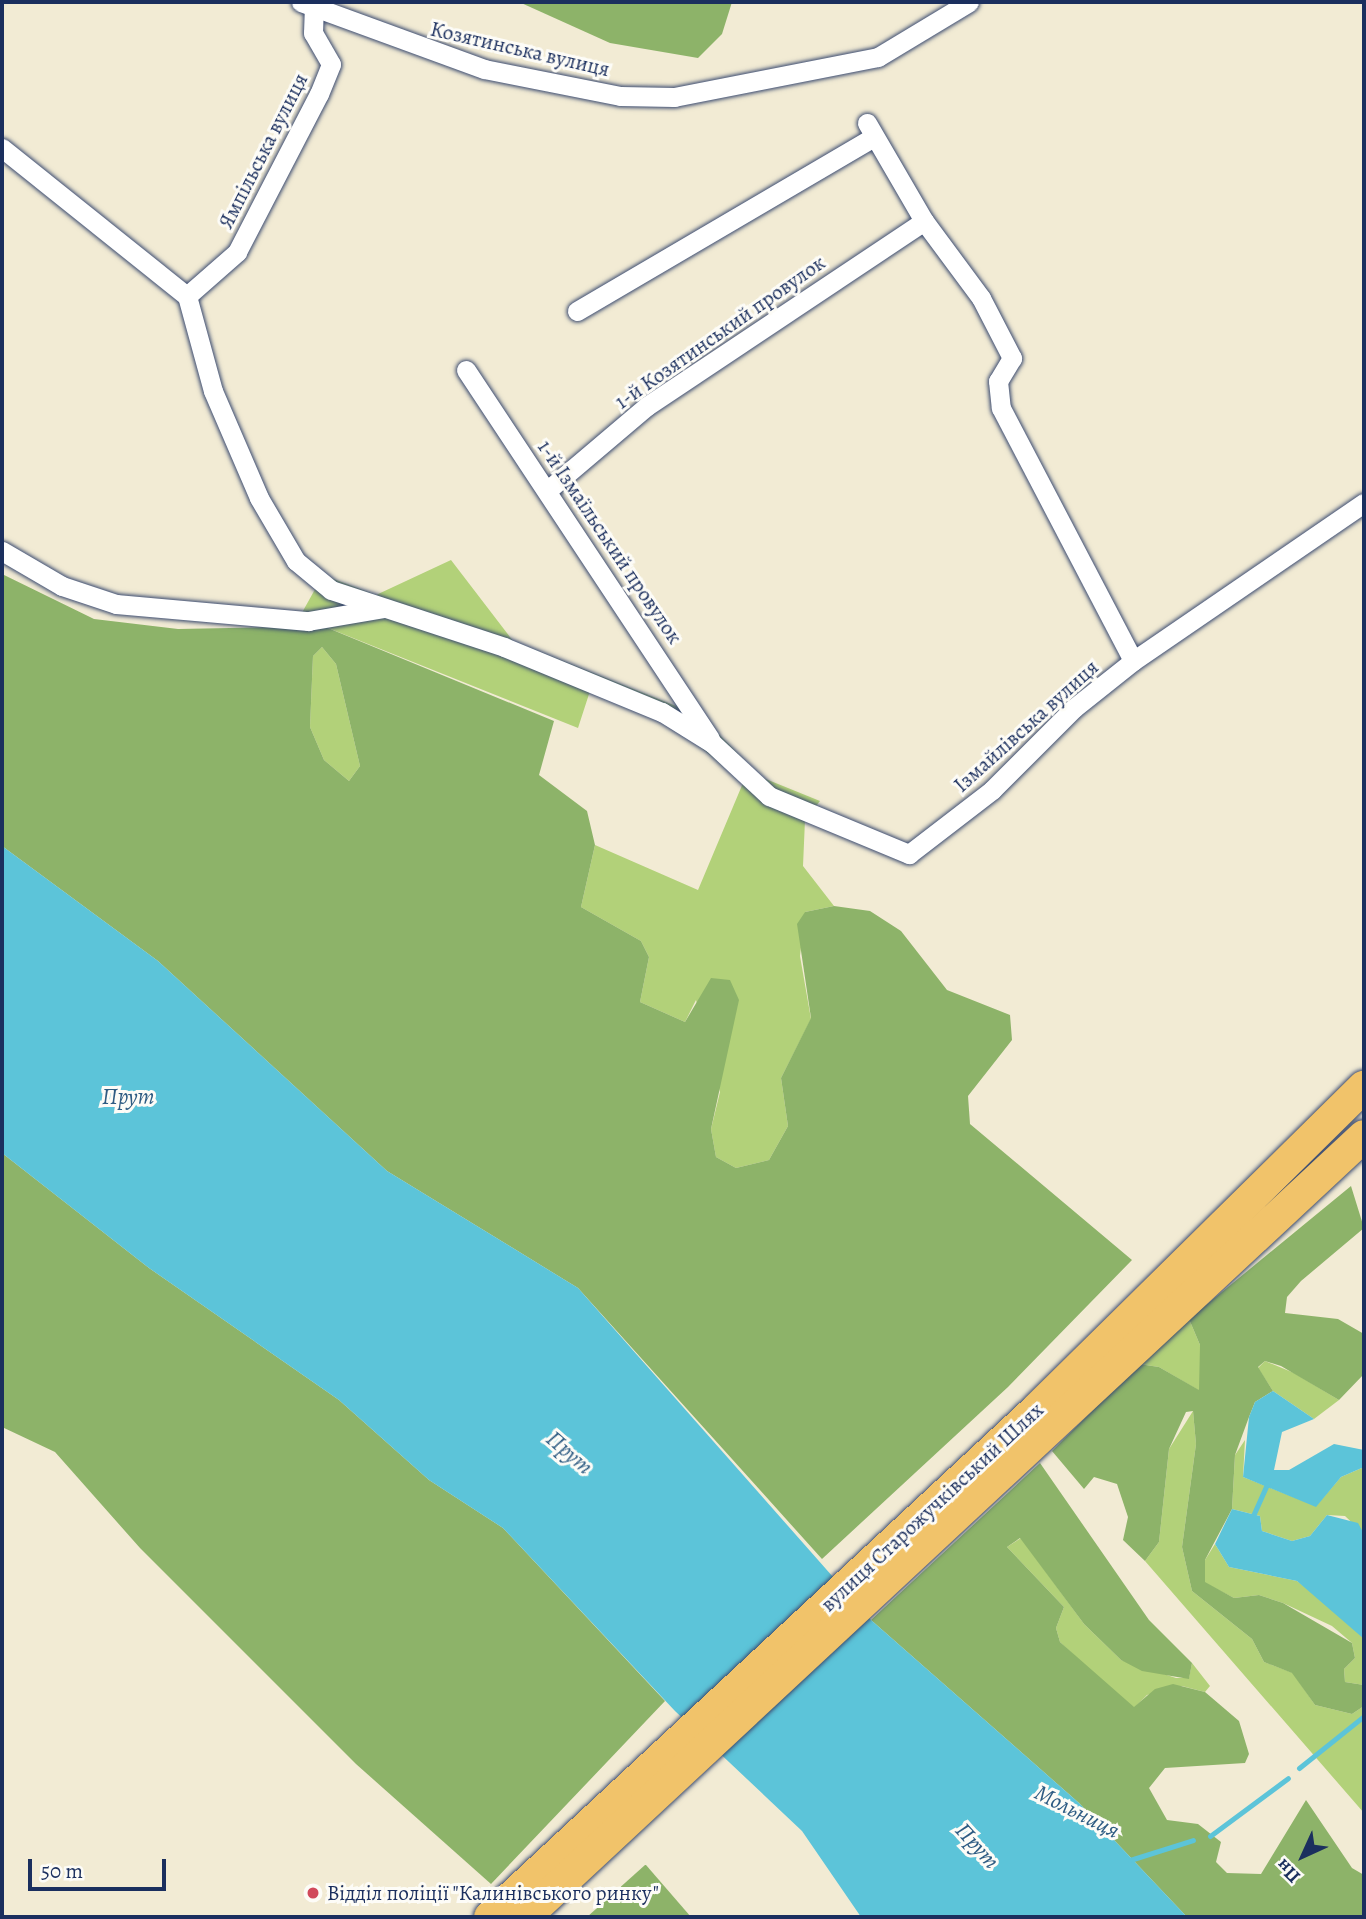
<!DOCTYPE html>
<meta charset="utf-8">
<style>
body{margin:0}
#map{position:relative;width:1366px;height:1919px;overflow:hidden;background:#f2ebd4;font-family:Alegreya,serif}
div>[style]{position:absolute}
.green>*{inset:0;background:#b2d179}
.forest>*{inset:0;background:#8db369}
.water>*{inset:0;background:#5cc4d9}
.stream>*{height:5px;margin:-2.5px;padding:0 2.5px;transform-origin:2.5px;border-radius:2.5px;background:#5cc4d9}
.roads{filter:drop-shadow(0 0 2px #3b4b70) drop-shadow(0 0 2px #3b4b70)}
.street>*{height:19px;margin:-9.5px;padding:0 9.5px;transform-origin:9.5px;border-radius:9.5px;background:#fff}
.primary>*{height:32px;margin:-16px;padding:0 16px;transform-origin:16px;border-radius:16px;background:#f1c36a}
.dots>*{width:19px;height:19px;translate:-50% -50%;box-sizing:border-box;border:4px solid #fdfcf7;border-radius:50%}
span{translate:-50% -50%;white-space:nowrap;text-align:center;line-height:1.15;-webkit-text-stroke:6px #fdfcf7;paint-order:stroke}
.street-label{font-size:21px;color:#1b2f5e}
.poi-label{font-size:21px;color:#1b2f5e}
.left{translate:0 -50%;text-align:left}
.water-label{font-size:23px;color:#2e5c83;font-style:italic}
.frame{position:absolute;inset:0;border:4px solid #1b2f5e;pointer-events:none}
.north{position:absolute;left:1268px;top:1821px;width:70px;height:70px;-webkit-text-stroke:5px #fdfcf7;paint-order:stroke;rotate:225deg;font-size:19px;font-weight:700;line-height:28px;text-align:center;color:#1b2f5e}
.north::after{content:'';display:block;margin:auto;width:24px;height:32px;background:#1b2f5e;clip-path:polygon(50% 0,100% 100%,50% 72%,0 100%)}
.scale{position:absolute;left:28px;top:1859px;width:138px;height:32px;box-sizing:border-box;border:4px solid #1b2f5e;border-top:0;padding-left:9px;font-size:21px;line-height:24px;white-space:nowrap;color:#1b2f5e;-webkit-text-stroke:5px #fdfcf7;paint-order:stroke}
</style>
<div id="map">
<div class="green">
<div style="clip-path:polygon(451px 560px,513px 641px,701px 716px,761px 777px,820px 801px,805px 820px,803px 866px,834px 906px,805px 912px,800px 956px,811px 1019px,781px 1078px,788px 1126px,769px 1160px,736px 1168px,716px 1157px,711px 1129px,720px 1092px,696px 1000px,685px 1022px,640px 1002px,649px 957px,641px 941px,581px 907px,595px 845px,698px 890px,743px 783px,672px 723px,590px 691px,578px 728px,323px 626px,294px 627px,323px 575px,376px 595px)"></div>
<div style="clip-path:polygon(322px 647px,336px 664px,360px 766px,349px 781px,324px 760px,310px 727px,313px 656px)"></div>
<div style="clip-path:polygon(1189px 1319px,1200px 1345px,1200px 1391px,1159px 1367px,1139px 1364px)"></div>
<div style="clip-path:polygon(1265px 1361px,1294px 1373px,1339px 1400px,1314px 1419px,1273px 1391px,1258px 1368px)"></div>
<div style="clip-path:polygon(1193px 1411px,1196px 1444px,1182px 1547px,1192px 1591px,1252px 1639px,1264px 1662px,1293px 1673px,1315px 1705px,1352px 1714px,1364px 1706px,1364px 1813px,1145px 1561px,1159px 1542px,1169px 1449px)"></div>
<div style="clip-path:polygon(1245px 1440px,1243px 1477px,1316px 1506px,1341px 1477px,1364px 1467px,1364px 1534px,1345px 1516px,1327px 1515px,1310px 1536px,1292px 1541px,1262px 1531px,1260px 1516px,1232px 1509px,1235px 1455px)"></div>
<div style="clip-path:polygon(1021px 1538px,1084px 1624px,1121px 1660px,1176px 1678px,1189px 1678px,1192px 1663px,1210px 1686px,1205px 1692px,1182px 1686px,1147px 1695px,1134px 1708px,1121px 1699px,1060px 1642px,1056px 1628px,1064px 1607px,1007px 1547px)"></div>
<div style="clip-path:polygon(1215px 1544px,1229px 1567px,1297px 1581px,1342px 1615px,1364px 1639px,1364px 1685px,1345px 1682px,1344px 1669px,1355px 1658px,1352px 1643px,1332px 1626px,1283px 1603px,1259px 1595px,1234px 1598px,1205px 1583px,1205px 1560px)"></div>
</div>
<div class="forest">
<div style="clip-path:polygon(519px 2px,732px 2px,722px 34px,698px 58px,610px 43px)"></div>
<div style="clip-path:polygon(evenodd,2px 574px,94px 619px,178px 629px,323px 626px,554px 721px,539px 775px,587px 811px,595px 845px,581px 907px,641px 941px,649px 957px,640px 1002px,685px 1022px,711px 978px,730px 980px,739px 1000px,711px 1129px,716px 1157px,736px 1168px,769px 1160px,788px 1126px,781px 1078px,811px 1018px,797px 924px,805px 912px,834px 906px,870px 911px,901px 931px,947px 990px,1010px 1015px,1012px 1040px,968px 1096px,970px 1124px,1132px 1260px,1008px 1387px,822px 1559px,578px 1288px,387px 1171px,158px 961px,2px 846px,2px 574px,322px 647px,336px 664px,360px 766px,349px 781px,324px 760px,310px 727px,313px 656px,322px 647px)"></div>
<div style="clip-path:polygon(2px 1153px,149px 1268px,339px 1400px,429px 1480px,503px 1528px,665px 1701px,491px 1884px,356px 1764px,140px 1548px,55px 1452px,2px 1427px)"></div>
<div style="clip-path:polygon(1351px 1186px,1364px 1228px,1301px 1281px,1287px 1297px,1285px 1313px,1338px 1319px,1364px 1334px,1364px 1374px,1339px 1400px,1281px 1366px,1265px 1361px,1258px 1367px,1273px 1391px,1255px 1402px,1249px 1417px,1235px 1455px,1232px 1509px,1205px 1560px,1205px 1582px,1234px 1598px,1259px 1595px,1283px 1603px,1352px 1643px,1355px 1658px,1344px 1669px,1345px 1682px,1364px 1685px,1364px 1706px,1352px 1714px,1315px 1705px,1292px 1673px,1264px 1662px,1252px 1639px,1192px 1591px,1182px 1547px,1196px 1444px,1193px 1411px,1186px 1412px,1169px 1449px,1159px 1542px,1145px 1561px,1123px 1540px,1128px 1517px,1117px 1484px,1094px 1477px,1084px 1489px,1052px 1451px,1139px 1364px,1159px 1367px,1199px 1390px,1200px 1345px,1189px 1319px)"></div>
<div style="clip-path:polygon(1040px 1463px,1149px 1620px,1192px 1663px,1189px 1679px,1142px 1671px,1121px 1660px,1084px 1624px,1020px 1538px,1007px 1547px,1064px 1607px,1056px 1628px,1060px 1642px,1134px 1707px,1155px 1689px,1173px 1684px,1205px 1692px,1239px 1721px,1249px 1754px,1245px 1763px,1165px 1768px,1149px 1788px,1167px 1820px,1198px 1824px,1221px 1842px,1216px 1862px,1227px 1873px,1261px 1874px,1306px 1800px,1352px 1868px,1364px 1875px,1364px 1917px,1187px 1917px,1079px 1803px,871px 1620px)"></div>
<div style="clip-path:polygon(646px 1865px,691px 1917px,587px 1917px,645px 1865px)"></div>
</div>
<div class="water">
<div style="clip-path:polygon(2px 846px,158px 961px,387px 1171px,578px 1288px,871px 1620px,1079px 1803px,1187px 1917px,861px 1917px,802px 1831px,675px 1711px,503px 1528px,429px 1480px,339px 1400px,149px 1268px,2px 1153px)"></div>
<div style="clip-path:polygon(1273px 1391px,1314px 1419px,1282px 1432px,1274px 1470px,1289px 1470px,1334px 1444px,1364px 1450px,1364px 1467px,1341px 1477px,1316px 1507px,1243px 1477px,1249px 1417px,1255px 1402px)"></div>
<div style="clip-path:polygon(1232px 1509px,1260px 1516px,1262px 1531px,1292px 1541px,1310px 1536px,1327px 1515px,1358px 1523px,1364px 1534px,1364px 1639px,1297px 1581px,1229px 1567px,1215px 1544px)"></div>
</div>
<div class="stream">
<div style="left:1252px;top:1518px;width:39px;rotate:-66deg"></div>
<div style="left:1299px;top:1768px;width:83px;rotate:-38.7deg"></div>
<div style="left:1210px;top:1836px;width:97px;rotate:-36.6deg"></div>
<div style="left:1130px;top:1860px;width:66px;rotate:-17.6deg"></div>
</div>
<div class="roads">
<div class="street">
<div style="left:301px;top:2px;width:195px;rotate:20.1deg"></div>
<div style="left:484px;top:69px;width:139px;rotate:11.2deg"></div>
<div style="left:620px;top:96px;width:54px;rotate:1.1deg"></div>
<div style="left:674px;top:97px;width:208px;rotate:-11.1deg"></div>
<div style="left:878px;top:57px;width:106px;rotate:-31.1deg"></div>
<div style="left:867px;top:123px;width:113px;rotate:59.8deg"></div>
<div style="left:924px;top:221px;width:96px;rotate:53.5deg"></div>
<div style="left:981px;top:298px;width:68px;rotate:62.7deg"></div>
<div style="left:1012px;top:358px;width:27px;rotate:121deg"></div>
<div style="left:998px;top:381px;width:27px;rotate:84deg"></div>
<div style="left:1001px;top:408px;width:285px;rotate:62.4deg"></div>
<div style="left:2px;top:148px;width:237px;rotate:38.7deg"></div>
<div style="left:187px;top:296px;width:98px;rotate:74.7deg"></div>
<div style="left:213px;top:391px;width:116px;rotate:66.7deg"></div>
<div style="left:259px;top:498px;width:73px;rotate:59.6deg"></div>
<div style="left:296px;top:561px;width:45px;rotate:39.6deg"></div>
<div style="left:331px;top:590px;width:182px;rotate:18.2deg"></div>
<div style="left:504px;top:647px;width:171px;rotate:22.4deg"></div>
<div style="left:662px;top:712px;width:59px;rotate:31.8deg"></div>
<div style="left:712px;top:743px;width:78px;rotate:42.9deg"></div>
<div style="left:769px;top:796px;width:152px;rotate:22.5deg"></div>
<div style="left:909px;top:854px;width:105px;rotate:-37.6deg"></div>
<div style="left:992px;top:790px;width:116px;rotate:-45deg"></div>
<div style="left:1074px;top:708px;width:75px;rotate:-38.5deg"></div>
<div style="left:1133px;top:661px;width:280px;rotate:-34.4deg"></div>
<div style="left:187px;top:296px;width:67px;rotate:-41.3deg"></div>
<div style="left:237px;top:252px;width:178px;rotate:-62.6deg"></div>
<div style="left:319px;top:94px;width:32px;rotate:-68deg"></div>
<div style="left:331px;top:64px;width:36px;rotate:-120deg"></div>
<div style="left:313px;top:33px;width:25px;rotate:-88deg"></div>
<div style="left:577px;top:311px;width:342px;rotate:-30.4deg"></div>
<div style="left:466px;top:370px;width:442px;rotate:56.5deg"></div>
<div style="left:549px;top:489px;width:128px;rotate:-40.3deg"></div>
<div style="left:647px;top:406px;width:333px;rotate:-33.7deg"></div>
<div style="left:2px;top:551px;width:69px;rotate:30.3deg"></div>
<div style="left:62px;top:586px;width:57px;rotate:18.4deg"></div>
<div style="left:116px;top:604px;width:193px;rotate:5.1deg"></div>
<div style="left:308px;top:621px;width:76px;rotate:-9.8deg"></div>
</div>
<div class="primary">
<div style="left:490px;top:1917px;width:747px;rotate:-42.88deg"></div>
<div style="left:1037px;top:1409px;width:459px;rotate:-44.6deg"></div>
<div style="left:525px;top:1917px;width:1146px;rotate:-42.95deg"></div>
</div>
</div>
<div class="dots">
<div style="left:313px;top:1893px;background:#d1495b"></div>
</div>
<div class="street-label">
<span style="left:520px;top:49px;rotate:13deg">Козятинська вулиця</span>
<span style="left:263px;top:151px;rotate:-63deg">Ямпільська вулиця</span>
<span style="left:720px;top:332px;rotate:-35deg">1-й Козятинський провулок</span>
<span style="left:610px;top:542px;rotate:56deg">1-й Ізмаїльський провулок</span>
<span style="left:1026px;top:726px;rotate:-42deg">Ізмайлівська вулиця</span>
<span style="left:932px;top:1507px;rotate:-43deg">вулиця Старожучківський Шлях</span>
</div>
<div class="poi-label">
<span class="left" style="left:327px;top:1893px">Відділ поліції "Калинівського ринку"</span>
</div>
<div class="water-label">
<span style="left:128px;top:1097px">Прут</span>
<span style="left:569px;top:1453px;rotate:41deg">Прут</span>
<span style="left:1077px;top:1812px;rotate:27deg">Мольниця</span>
<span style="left:977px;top:1846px;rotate:48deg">Прут</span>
</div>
<div class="frame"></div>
<div class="north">Пн</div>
<div class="scale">50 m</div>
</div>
